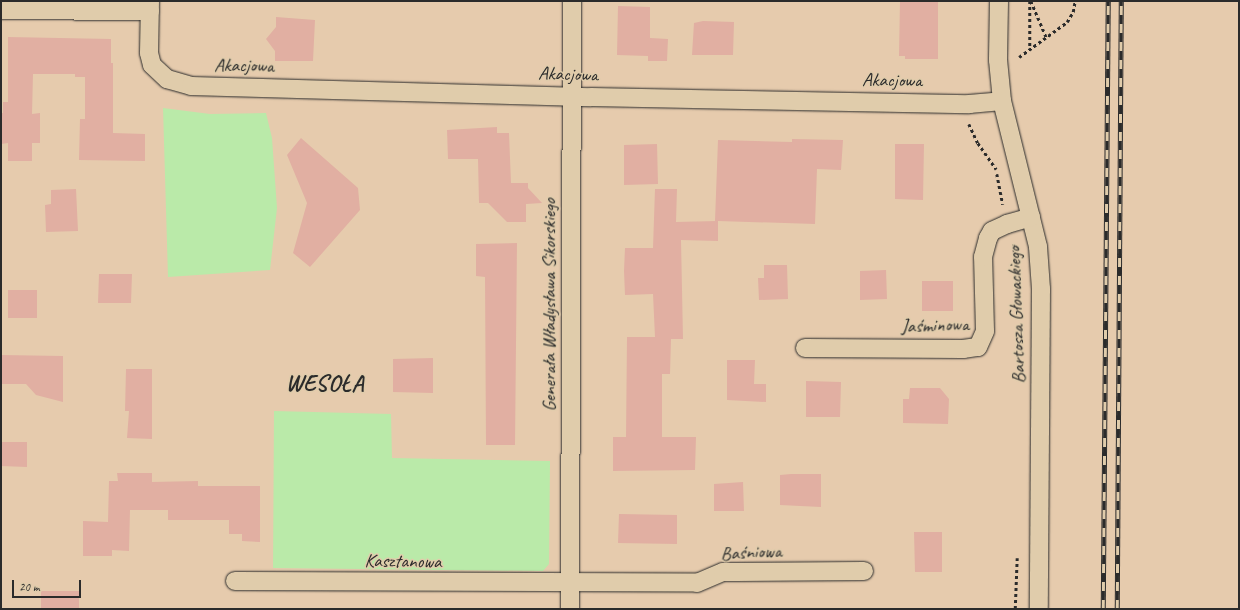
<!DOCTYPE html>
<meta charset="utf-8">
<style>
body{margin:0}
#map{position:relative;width:1240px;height:610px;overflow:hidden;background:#e6cbad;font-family:Caveat,sans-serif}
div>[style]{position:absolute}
.green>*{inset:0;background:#baeaa9}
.building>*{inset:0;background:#e1afa2}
.path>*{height:2.5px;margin-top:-1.25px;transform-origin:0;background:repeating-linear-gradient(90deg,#2b2b2b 0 3px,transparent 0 6px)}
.roads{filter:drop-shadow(0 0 1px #2b2b2b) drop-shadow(0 0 1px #2b2b2b)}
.minor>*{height:18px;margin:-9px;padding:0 9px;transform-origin:9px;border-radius:9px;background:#e0ccab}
.rail>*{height:4.5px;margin-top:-2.25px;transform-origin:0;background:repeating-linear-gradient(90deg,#e0ccab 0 9px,#2b2b2b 0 18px);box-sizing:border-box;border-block:1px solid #2b2b2b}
span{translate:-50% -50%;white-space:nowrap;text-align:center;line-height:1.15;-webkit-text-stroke:3px #e0ccab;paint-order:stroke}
.street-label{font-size:19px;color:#2b2b2b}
.district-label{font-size:23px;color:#2b2b2b;font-weight:700;letter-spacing:1px}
.frame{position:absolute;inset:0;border:2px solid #2b2b2b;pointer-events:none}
.scale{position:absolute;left:12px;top:580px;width:69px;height:18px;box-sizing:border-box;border:2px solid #2b2b2b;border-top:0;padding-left:5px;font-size:12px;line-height:14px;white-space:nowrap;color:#2b2b2b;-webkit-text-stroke:3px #e0ccab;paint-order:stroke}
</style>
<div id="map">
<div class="green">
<div style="clip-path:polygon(163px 108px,210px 114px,266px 113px,272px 138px,277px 208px,270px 270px,168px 277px)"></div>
<div style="clip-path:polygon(274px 411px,391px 414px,392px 458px,550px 461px,549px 564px,543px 571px,273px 568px)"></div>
</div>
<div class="building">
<div style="clip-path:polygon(900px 1px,938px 1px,938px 59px,905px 59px,905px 56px,899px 56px)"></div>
<div style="clip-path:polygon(618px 6px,650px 7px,650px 38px,668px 39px,667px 61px,648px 61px,648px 56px,617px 55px)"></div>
<div style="clip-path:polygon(276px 17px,315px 20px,313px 61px,275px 61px,275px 51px,266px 39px,276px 27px)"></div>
<div style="clip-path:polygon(703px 21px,734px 22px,733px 55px,692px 55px,694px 23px)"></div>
<div style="clip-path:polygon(8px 37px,111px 39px,111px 63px,113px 63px,113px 133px,145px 134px,145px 161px,79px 160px,80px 119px,85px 119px,85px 77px,75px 77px,75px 74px,33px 74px,32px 114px,40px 113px,40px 143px,32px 143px,32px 161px,8px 161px,8px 143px,1px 144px,1px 113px,3px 113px,3px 102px,8px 102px)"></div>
<div style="clip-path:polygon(497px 127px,497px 133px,509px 133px,511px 183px,528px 183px,528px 188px,542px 203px,526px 204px,526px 222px,507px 222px,488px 203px,479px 203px,478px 159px,448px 159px,447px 130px)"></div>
<div style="clip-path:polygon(301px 138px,358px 188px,360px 210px,310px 267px,293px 253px,307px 203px,287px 155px)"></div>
<div style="clip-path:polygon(792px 139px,843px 140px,841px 170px,817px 169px,815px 224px,718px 221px,718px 241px,681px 240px,683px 339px,671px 339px,670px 374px,662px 374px,662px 437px,696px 437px,695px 470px,613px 471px,613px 437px,626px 437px,627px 337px,655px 337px,653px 294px,625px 295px,624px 271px,625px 248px,653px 248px,655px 189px,677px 189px,676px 222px,717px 221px,715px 221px,718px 140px,792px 142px)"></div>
<div style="clip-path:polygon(657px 144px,658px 184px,624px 185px,624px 145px)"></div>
<div style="clip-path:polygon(895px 144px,924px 144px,923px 200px,895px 199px)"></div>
<div style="clip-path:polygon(76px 189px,78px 231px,46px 232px,45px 205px,51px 204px,51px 190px)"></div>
<div style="clip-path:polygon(517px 243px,515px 445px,486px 445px,485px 277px,476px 276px,476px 244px)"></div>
<div style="clip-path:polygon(764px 265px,787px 265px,788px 299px,759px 300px,758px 278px,764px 278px)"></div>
<div style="clip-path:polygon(886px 270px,887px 299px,860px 300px,860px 271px)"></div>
<div style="clip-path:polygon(99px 274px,132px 274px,131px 303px,98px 303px)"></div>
<div style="clip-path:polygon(922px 281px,953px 281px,953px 311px,922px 311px)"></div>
<div style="clip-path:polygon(8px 290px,37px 290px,37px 318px,8px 318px)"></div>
<div style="clip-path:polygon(1px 355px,63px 356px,63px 402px,36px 395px,26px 384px,1px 384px)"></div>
<div style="clip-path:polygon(433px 358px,433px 393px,393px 392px,393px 359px)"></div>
<div style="clip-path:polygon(727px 360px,755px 360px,754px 384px,766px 384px,766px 402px,727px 400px)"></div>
<div style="clip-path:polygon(126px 369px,152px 369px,152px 439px,127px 438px,129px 411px,125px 411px)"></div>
<div style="clip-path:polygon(806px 381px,841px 382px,840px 417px,806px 417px)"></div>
<div style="clip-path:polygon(910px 388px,940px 388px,949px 399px,948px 424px,903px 423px,903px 399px,909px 399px)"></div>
<div style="clip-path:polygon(1px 442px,27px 442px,27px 467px,1px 466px)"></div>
<div style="clip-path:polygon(117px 473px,152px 473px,152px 482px,198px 481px,198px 486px,260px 486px,260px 542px,242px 541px,242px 534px,229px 534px,229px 520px,168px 520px,168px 510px,130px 510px,129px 551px,112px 550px,112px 556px,83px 556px,83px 521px,108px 522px,109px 481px,118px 481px)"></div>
<div style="clip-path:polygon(791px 474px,821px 474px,821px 507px,780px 505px,780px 475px)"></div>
<div style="clip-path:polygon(743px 482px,744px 511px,714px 511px,714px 484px)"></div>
<div style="clip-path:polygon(619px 514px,677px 515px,677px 544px,618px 543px)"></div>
<div style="clip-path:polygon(914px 532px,942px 532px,942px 572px,915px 572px)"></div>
<div style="clip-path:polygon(41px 591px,79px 591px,79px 609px,41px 609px)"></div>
</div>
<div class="path">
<div style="left:1030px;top:1px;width:47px;rotate:90deg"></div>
<div style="left:1031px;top:1px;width:39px;rotate:67deg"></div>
<div style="left:1019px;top:57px;width:59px;rotate:-36.1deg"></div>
<div style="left:1067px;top:22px;width:12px;rotate:-59deg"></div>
<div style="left:1073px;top:12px;width:11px;rotate:-80deg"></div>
<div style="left:969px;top:124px;width:21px;rotate:65deg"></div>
<div style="left:978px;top:143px;width:32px;rotate:55deg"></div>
<div style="left:997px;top:174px;width:31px;rotate:79deg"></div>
<div style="left:1014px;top:244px;width:51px;rotate:85.5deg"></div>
<div style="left:1015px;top:609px;width:51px;rotate:-87.8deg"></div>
</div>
<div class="roads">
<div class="minor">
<div style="left:150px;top:1px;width:52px;rotate:91.1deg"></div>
<div style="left:149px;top:53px;width:12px;rotate:76deg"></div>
<div style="left:152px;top:65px;width:21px;rotate:43deg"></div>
<div style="left:167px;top:79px;width:25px;rotate:16deg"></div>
<div style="left:191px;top:86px;width:400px;rotate:1.6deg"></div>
<div style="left:591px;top:97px;width:378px;rotate:1.1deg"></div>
<div style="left:969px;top:104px;width:33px;rotate:-5deg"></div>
<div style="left:999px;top:1px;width:59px;rotate:91deg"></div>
<div style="left:998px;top:60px;width:41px;rotate:84.4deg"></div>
<div style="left:1002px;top:101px;width:150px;rotate:76.1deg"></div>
<div style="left:1038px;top:247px;width:42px;rotate:85.9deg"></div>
<div style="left:1041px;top:289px;width:320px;rotate:90.4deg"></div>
<div style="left:1px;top:10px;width:149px;rotate:0.4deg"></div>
<div style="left:805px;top:348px;width:158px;rotate:0.4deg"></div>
<div style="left:963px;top:349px;width:15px;rotate:-8deg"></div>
<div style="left:978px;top:347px;width:17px;rotate:-66deg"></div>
<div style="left:985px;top:331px;width:74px;rotate:-91.5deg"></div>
<div style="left:983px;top:257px;width:20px;rotate:-75deg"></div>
<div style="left:988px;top:238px;width:8px;rotate:-60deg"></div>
<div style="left:992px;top:231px;width:17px;rotate:-25deg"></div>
<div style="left:1007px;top:224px;width:25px;rotate:-16deg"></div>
<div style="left:235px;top:581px;width:462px;rotate:0.2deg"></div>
<div style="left:697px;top:583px;width:28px;rotate:-23deg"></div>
<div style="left:723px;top:572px;width:141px;rotate:-0.4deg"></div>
<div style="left:570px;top:609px;width:608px;rotate:-89.81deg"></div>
</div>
</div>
<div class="rail">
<div style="left:1103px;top:609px;width:608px;rotate:-89.53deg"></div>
<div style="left:1117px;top:609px;width:608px;rotate:-89.62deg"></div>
</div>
<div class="street-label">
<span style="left:244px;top:66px;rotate:1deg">Akacjowa</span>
<span style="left:568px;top:75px;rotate:2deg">Akacjowa</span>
<span style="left:892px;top:81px;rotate:1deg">Akacjowa</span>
<span style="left:550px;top:305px;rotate:-90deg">Generała Władysława Sikorskiego</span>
<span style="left:1017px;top:315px;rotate:-92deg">Bartosza Głowackiego</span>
<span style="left:935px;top:326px;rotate:-2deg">Jaśminowa</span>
<span style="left:751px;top:553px;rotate:-3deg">Baśniowa</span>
<span style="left:403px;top:562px;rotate:1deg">Kasztanowa</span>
</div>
<div class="district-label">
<span style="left:325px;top:384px">WESOŁA</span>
</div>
<div class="frame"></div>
<div class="scale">20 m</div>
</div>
